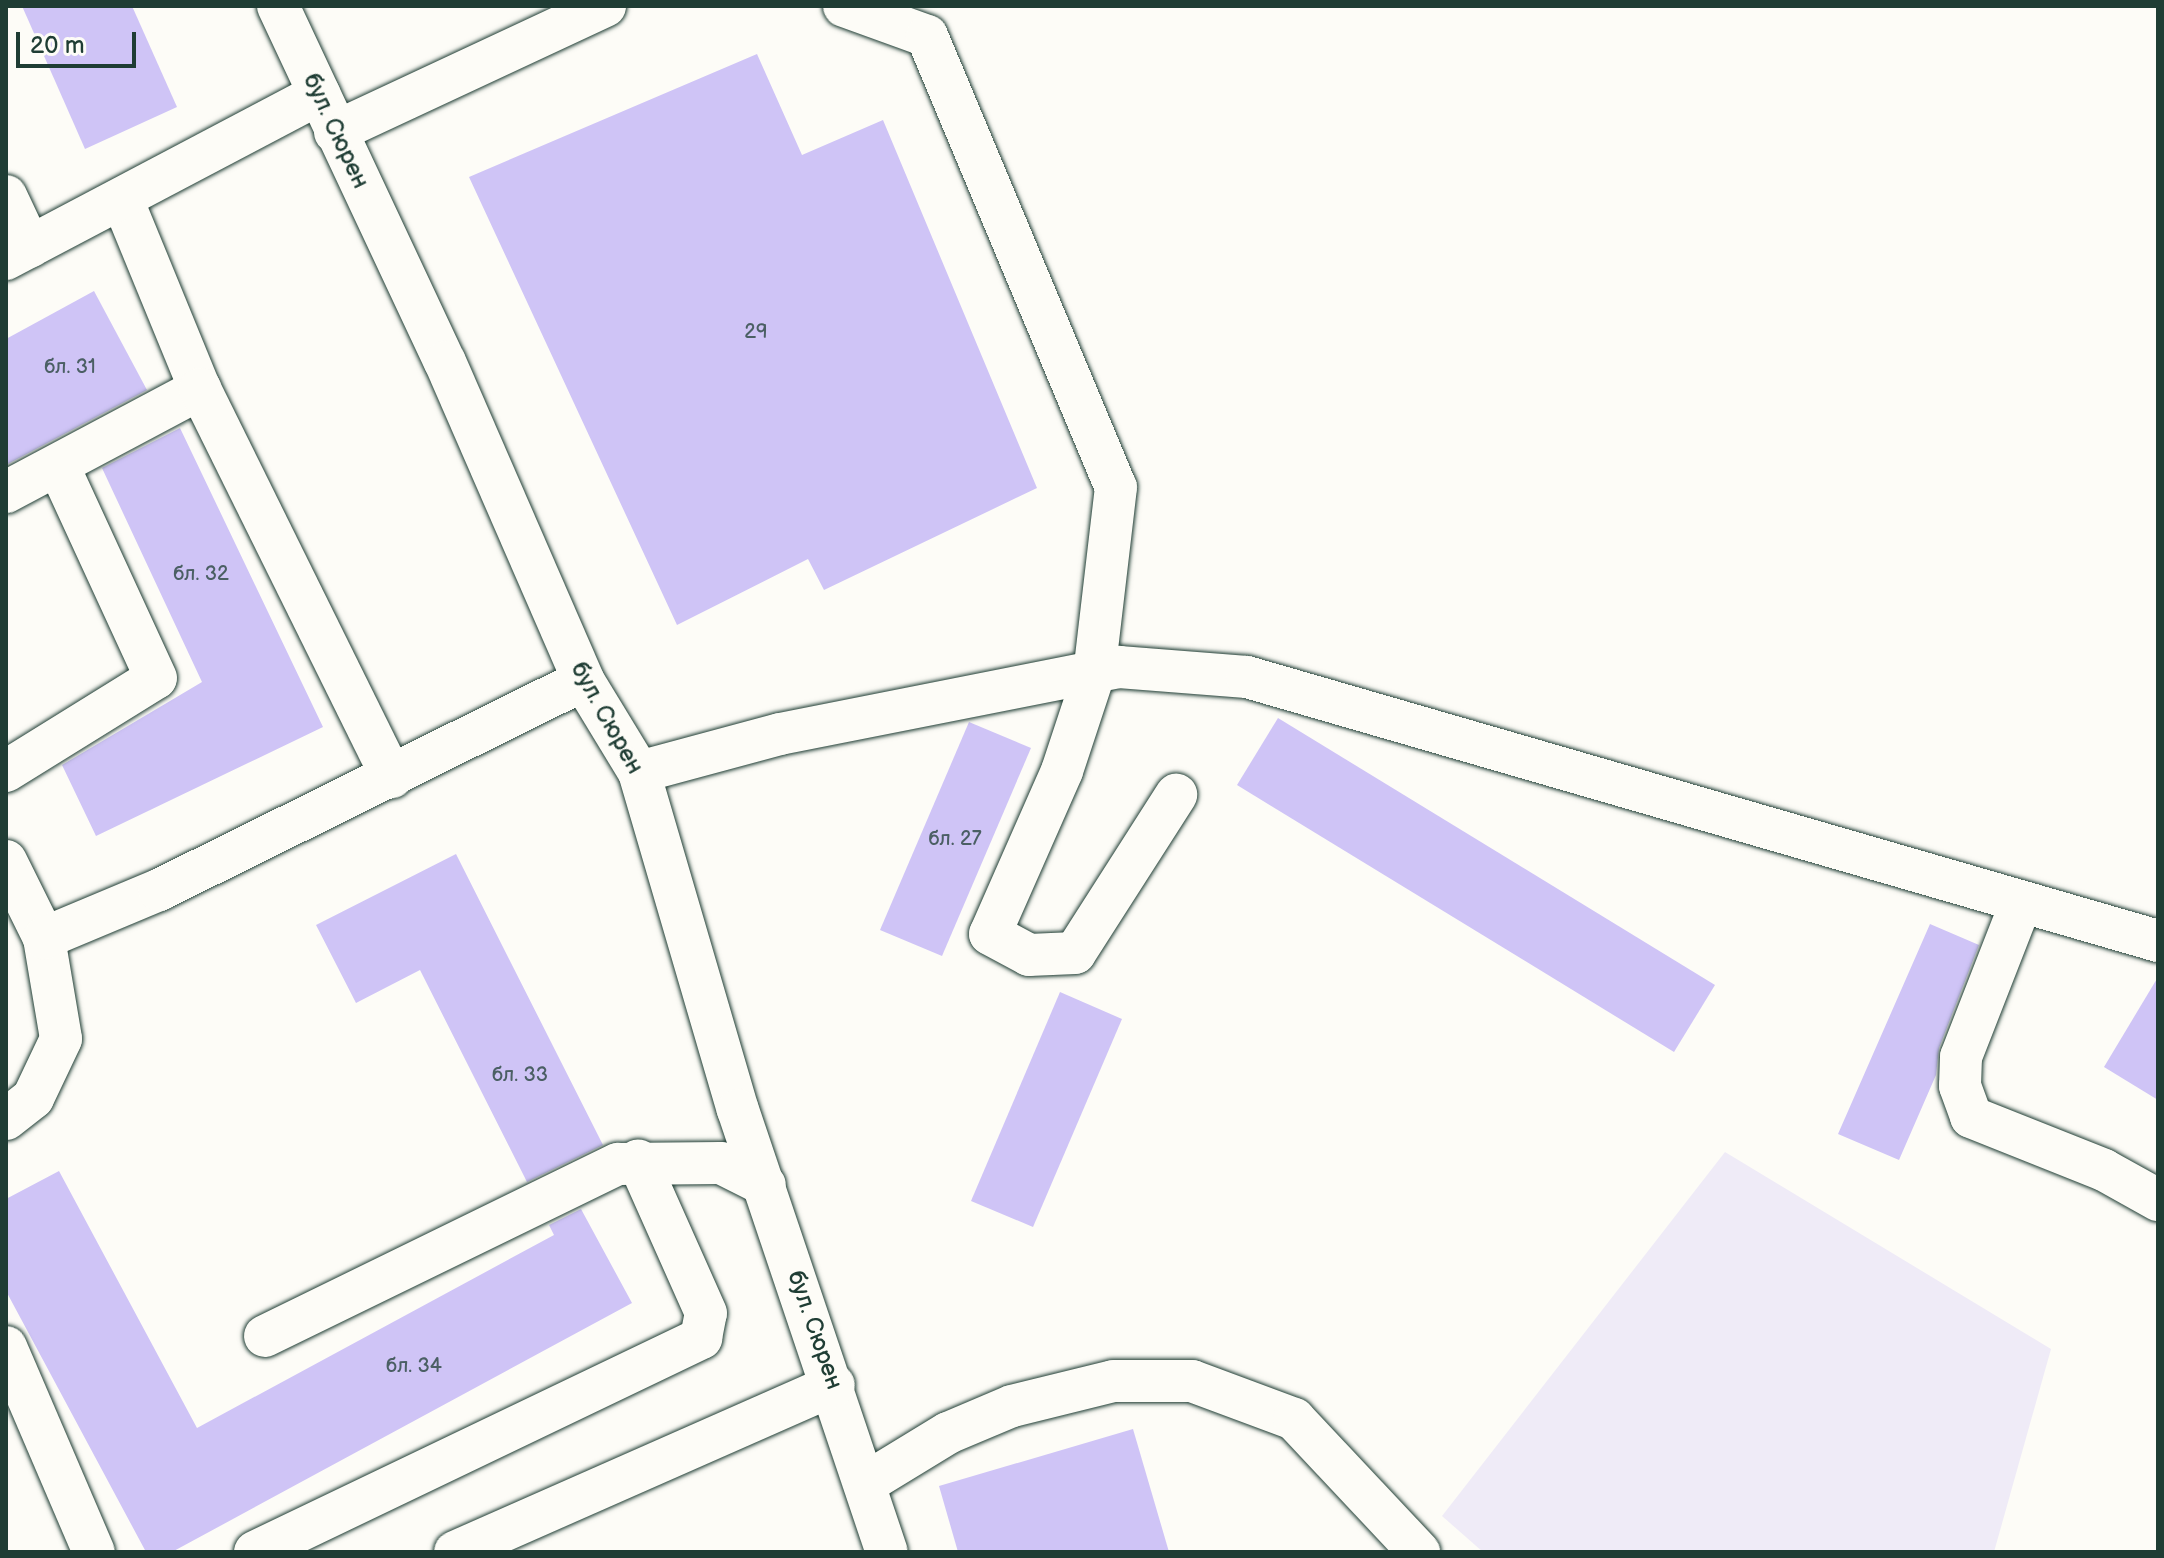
<!DOCTYPE html>
<meta charset="utf-8">
<style>
body{margin:0}
#map{position:relative;width:2164px;height:1558px;overflow:hidden;background:#fdfcf7;font-family:"Balsamiq Sans",sans-serif}
div>[style]{position:absolute}
.built>*{inset:0;background:#efebf7}
.building>*{inset:0;background:#cfc4f6}
.roads{filter:drop-shadow(0 0 2px #1f3d34) drop-shadow(0 0 2px #1f3d34)}
.minor>*{height:42px;margin:-21px;padding:0 21px;transform-origin:21px;border-radius:21px;background:#fdfcf7}
span{translate:-50% -50%;white-space:nowrap;text-align:center;line-height:1.15;-webkit-text-stroke:6px #fdfcf7;paint-order:stroke}
.number-label{font-size:20px;color:#4b5f64}
.number-label span{-webkit-text-stroke-width:0}
.street-label{font-size:24px;color:#1f3d34}
.frame{position:absolute;inset:0;border:8px solid #1f3d34;pointer-events:none}
.scale{position:absolute;left:16px;top:32px;width:120px;height:36px;box-sizing:border-box;border:4px solid #1f3d34;border-top:0;padding-left:10px;font-size:24px;line-height:28px;white-space:nowrap;color:#1f3d34;-webkit-text-stroke:6px #fdfcf7;paint-order:stroke}
</style>
<div id="map">
<div class="built">
<div style="clip-path:polygon(1725px 1152px,2051px 1349px,1994px 1552px,1483px 1552px,1442px 1516px)"></div>
</div>
<div class="building">
<div style="clip-path:polygon(22px 6px,132px 6px,177px 107px,85px 149px)"></div>
<div style="clip-path:polygon(757px 54px,802px 155px,883px 120px,1037px 488px,824px 590px,808px 559px,677px 625px,469px 177px)"></div>
<div style="clip-path:polygon(94px 291px,147px 390px,6px 465px,6px 339px)"></div>
<div style="clip-path:polygon(180px 428px,323px 727px,96px 836px,62px 765px,202px 682px,102px 468px)"></div>
<div style="clip-path:polygon(1278px 718px,1715px 985px,1674px 1052px,1237px 785px)"></div>
<div style="clip-path:polygon(969px 722px,1031px 748px,942px 956px,880px 930px)"></div>
<div style="clip-path:polygon(456px 854px,603px 1145px,527px 1182px,420px 970px,356px 1003px,316px 925px)"></div>
<div style="clip-path:polygon(1930px 924px,1979px 945px,1939px 1048px,1936px 1075px,1899px 1160px,1838px 1134px)"></div>
<div style="clip-path:polygon(2158px 977px,2158px 1100px,2104px 1067px)"></div>
<div style="clip-path:polygon(1060px 992px,1122px 1019px,1033px 1227px,971px 1201px)"></div>
<div style="clip-path:polygon(59px 1171px,197px 1428px,554px 1235px,549px 1225px,581px 1209px,632px 1303px,172px 1552px,146px 1552px,6px 1291px,6px 1199px)"></div>
<div style="clip-path:polygon(1133px 1429px,1169px 1552px,958px 1552px,939px 1486px)"></div>
</div>
<div class="roads">
<div class="minor">
<div style="left:278px;top:6px;width:393px;rotate:64.9deg"></div>
<div style="left:445px;top:362px;width:347px;rotate:66.5deg"></div>
<div style="left:583px;top:680px;width:108px;rotate:58.7deg"></div>
<div style="left:639px;top:772px;width:352px;rotate:73.7deg"></div>
<div style="left:738px;top:1110px;width:466px;rotate:71.4deg"></div>
<div style="left:844px;top:6px;width:88px;rotate:19.9deg"></div>
<div style="left:927px;top:36px;width:489px;rotate:67.3deg"></div>
<div style="left:1116px;top:487px;width:188px;rotate:96.7deg"></div>
<div style="left:1094px;top:674px;width:102px;rotate:108.3deg"></div>
<div style="left:1062px;top:771px;width:178px;rotate:113.8deg"></div>
<div style="left:990px;top:934px;width:44px;rotate:28.3deg"></div>
<div style="left:1029px;top:955px;width:46px;rotate:-2.5deg"></div>
<div style="left:1075px;top:953px;width:188px;rotate:-57.4deg"></div>
<div style="left:335px;top:132px;width:298px;rotate:-25deg"></div>
<div style="left:6px;top:196px;width:56px;rotate:64.8deg"></div>
<div style="left:122px;top:199px;width:205px;rotate:67.7deg"></div>
<div style="left:6px;top:259px;width:354px;rotate:-27.8deg"></div>
<div style="left:6px;top:492px;width:220px;rotate:-28deg"></div>
<div style="left:200px;top:389px;width:433px;rotate:63.7deg"></div>
<div style="left:6px;top:771px;width:176px;rotate:-31.8deg"></div>
<div style="left:156px;top:678px;width:234px;rotate:-114.7deg"></div>
<div style="left:639px;top:772px;width:146px;rotate:-15.1deg"></div>
<div style="left:780px;top:734px;width:346px;rotate:-11.2deg"></div>
<div style="left:1119px;top:667px;width:128px;rotate:4.5deg"></div>
<div style="left:1247px;top:677px;width:948px;rotate:16.16deg"></div>
<div style="left:6px;top:861px;width:86px;rotate:63.7deg"></div>
<div style="left:44px;top:938px;width:102px;rotate:80.4deg"></div>
<div style="left:61px;top:1039px;width:65px;rotate:115.4deg"></div>
<div style="left:33px;top:1098px;width:34px;rotate:142deg"></div>
<div style="left:2021px;top:903px;width:165px;rotate:111.3deg"></div>
<div style="left:1961px;top:1057px;width:29px;rotate:92deg"></div>
<div style="left:1960px;top:1086px;width:33px;rotate:70deg"></div>
<div style="left:1971px;top:1117px;width:143px;rotate:21.7deg"></div>
<div style="left:2104px;top:1170px;width:62px;rotate:29.1deg"></div>
<div style="left:44px;top:938px;width:125px;rotate:-22.7deg"></div>
<div style="left:159px;top:890px;width:473px;rotate:-26.3deg"></div>
<div style="left:265px;top:1336px;width:393px;rotate:-26deg"></div>
<div style="left:618px;top:1164px;width:103px;rotate:-0.6deg"></div>
<div style="left:721px;top:1163px;width:49px;rotate:26.6deg"></div>
<div style="left:6px;top:1347px;width:223px;rotate:66.8deg"></div>
<div style="left:866px;top:1483px;width:96px;rotate:-31.4deg"></div>
<div style="left:948px;top:1433px;width:69px;rotate:-22.9deg"></div>
<div style="left:1012px;top:1406px;width:105px;rotate:-13.8deg"></div>
<div style="left:1114px;top:1381px;width:78px"></div>
<div style="left:1192px;top:1381px;width:109px;rotate:20.4deg"></div>
<div style="left:1294px;top:1419px;width:183px;rotate:46.8deg"></div>
<div style="left:255px;top:1552px;width:495px;rotate:-25.6deg"></div>
<div style="left:701px;top:1338px;width:25px;rotate:-79deg"></div>
<div style="left:706px;top:1313px;width:167px;rotate:-114deg"></div>
<div style="left:455px;top:1552px;width:414px;rotate:-23.8deg"></div>
</div>
</div>
<div class="number-label">
<span style="left:756px;top:332px">29</span>
<span style="left:70px;top:367px">бл. 31</span>
<span style="left:201px;top:574px">бл. 32</span>
<span style="left:955px;top:839px">бл. 27</span>
<span style="left:520px;top:1075px">бл. 33</span>
<span style="left:414px;top:1366px">бл. 34</span>
</div>
<div class="street-label">
<span style="left:336px;top:131px;rotate:65deg">бул. Сюрен</span>
<span style="left:607px;top:718px;rotate:61deg">бул. Сюрен</span>
<span style="left:815px;top:1330px;rotate:71deg">бул. Сюрен</span>
</div>
<div class="frame"></div>
<div class="scale">20 m</div>
</div>
